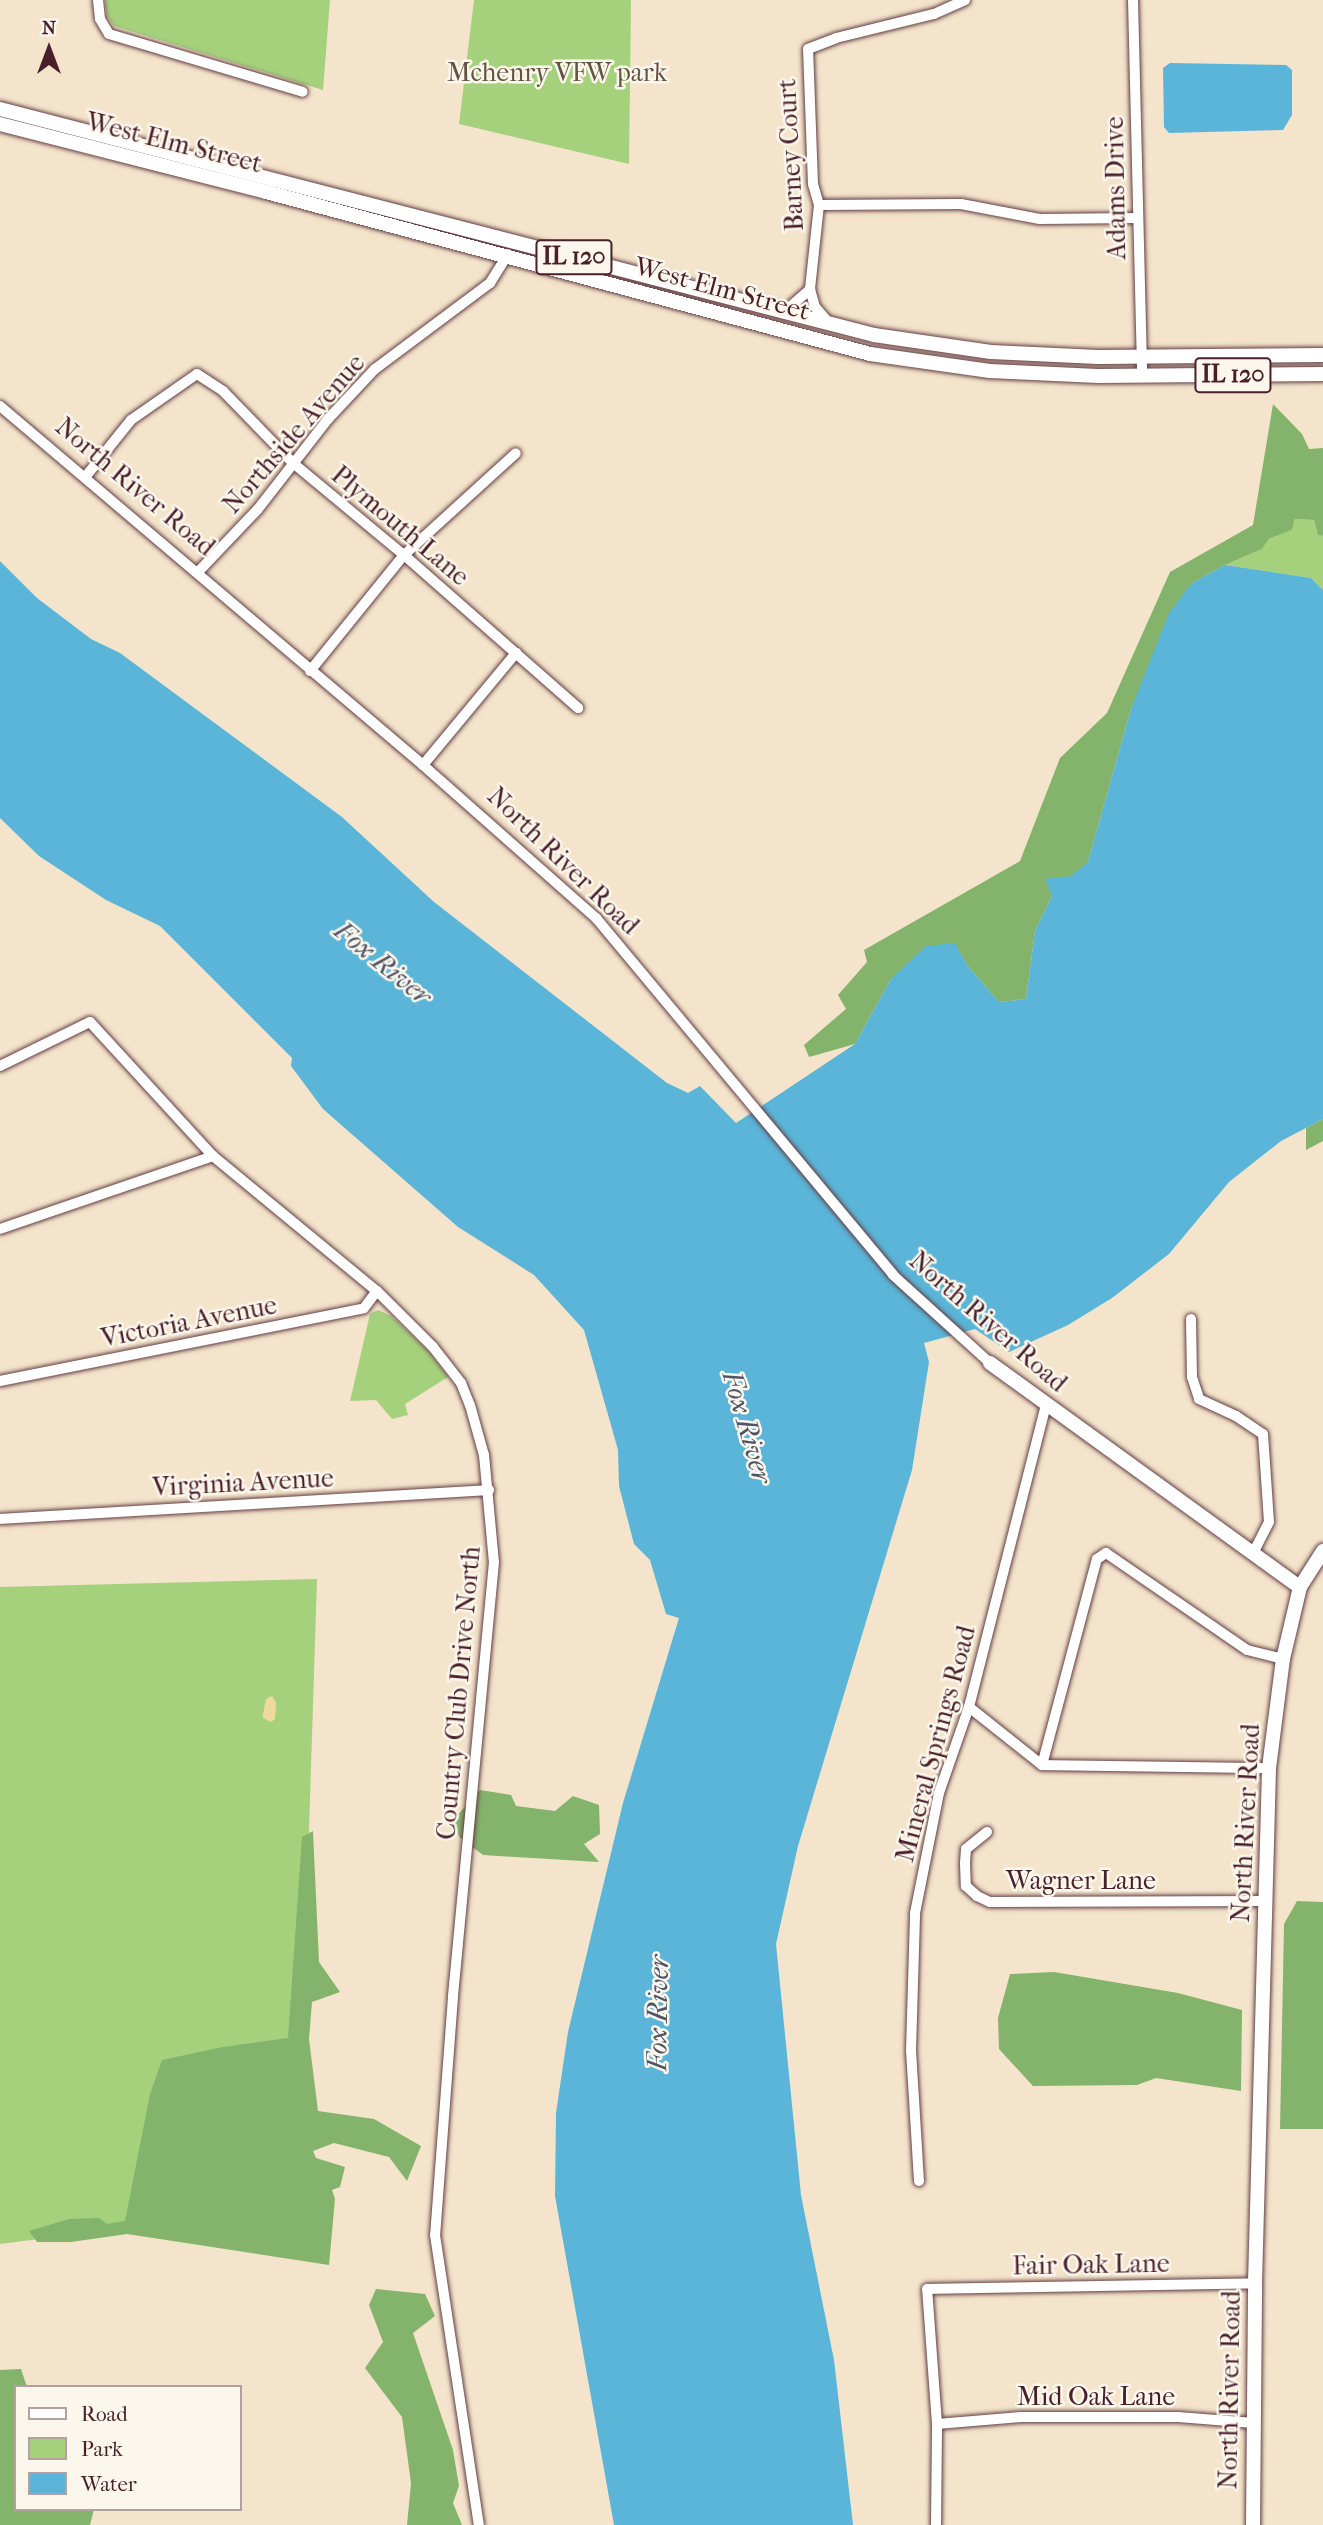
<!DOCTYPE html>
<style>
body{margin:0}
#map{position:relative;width:1323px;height:2525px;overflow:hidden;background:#f4e4cb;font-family:"IM FELL French Canon",serif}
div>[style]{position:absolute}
.green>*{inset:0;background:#a5d17d}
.forest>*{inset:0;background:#84b36c}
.sand>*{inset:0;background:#eeda9e}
.water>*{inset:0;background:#5ab5d8}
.roads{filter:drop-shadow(0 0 2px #643d43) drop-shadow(0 0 2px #643d43)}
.street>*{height:10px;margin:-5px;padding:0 5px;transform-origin:5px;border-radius:5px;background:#fff}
.secondary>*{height:14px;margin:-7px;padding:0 7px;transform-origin:7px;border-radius:7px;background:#fff}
.primary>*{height:14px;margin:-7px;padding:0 7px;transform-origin:7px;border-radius:7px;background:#fff}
span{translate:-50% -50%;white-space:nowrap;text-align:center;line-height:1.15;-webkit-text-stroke:5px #fbf7ec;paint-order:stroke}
.shield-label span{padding:2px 5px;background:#fbf7ec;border:2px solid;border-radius:5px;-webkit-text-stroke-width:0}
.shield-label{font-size:24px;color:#4a1f2b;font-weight:700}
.park-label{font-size:26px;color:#655444}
.street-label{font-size:26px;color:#4a1f2b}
.water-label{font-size:28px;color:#505468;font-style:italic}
.legend{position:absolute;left:14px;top:2385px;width:228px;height:126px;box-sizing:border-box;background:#fbf7ec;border:2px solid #b4a19f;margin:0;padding:9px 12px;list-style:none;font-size:21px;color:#4a1f2b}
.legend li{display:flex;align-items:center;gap:14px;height:35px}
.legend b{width:35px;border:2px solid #b4a19f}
.north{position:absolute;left:14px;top:14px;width:70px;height:70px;-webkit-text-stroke:5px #fbf7ec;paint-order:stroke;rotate:0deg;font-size:19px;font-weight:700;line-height:28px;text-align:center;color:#4a1f2b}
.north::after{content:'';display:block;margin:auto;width:24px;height:32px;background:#4a1f2b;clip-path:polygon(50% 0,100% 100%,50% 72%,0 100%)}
</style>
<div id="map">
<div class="green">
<div style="clip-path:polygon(105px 0,330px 0,323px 90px,114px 26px,107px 16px)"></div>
<div style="clip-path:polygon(474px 0,631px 0,629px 164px,459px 124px)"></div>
<div style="clip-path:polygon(1295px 519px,1314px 520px,1318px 535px,1323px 536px,1323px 590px,1311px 578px,1225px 565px,1262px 549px,1269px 539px,1292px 530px)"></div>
<div style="clip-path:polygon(378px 1310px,391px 1316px,428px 1351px,448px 1377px,405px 1404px,408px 1415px,392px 1419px,376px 1400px,350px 1401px,370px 1314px)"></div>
<div style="clip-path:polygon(317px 1579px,302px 2050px,143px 2223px,118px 2229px,0 2244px,0 1587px)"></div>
</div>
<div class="forest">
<div style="clip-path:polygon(1273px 404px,1302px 434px,1309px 449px,1323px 448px,1323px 536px,1318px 535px,1314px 520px,1295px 519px,1292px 530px,1269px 539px,1262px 549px,1225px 565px,1192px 583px,1131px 709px,1088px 862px,1052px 896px,1035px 931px,1026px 999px,999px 1002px,967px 965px,955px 944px,891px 979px,855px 1044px,809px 1057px,804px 1045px,846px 1009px,838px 995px,867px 962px,864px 950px,1020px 861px,1060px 758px,1107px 713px,1170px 572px,1253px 525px)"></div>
<div style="clip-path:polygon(1323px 1119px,1323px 1141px,1306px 1150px,1306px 1128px)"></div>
<div style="clip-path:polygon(480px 1790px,511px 1795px,516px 1806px,555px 1811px,573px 1796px,599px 1805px,600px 1834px,584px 1844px,599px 1862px,483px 1855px,459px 1837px,454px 1819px)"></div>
<div style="clip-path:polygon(313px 1831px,319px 1962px,340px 1992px,312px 2002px,309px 2039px,318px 2111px,374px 2119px,421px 2146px,407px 2181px,389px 2157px,334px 2143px,313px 2151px,316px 2158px,345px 2167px,340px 2187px,332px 2190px,335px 2199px,329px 2265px,127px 2234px,71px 2242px,37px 2242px,29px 2231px,69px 2219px,99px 2218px,107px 2224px,125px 2221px,150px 2094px,162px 2060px,223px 2047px,288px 2038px,302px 1837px)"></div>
<div style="clip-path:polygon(1297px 1901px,1323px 1902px,1323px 2129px,1280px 2129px,1284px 1924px)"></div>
<div style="clip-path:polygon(1054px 1972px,1178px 1993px,1242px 2010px,1241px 2091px,1156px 2078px,1137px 2085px,1033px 2086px,999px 2049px,998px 2018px,1010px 1974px)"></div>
<div style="clip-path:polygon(376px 2289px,425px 2294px,435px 2316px,413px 2333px,453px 2450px,459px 2486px,453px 2503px,462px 2525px,407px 2525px,411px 2483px,402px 2417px,365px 2368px,383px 2342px,369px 2305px)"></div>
<div style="clip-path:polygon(21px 2369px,27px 2387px,16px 2387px,16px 2509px,94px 2509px,90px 2525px,0 2525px,0 2370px)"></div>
</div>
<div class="sand">
<div style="clip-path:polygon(272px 1696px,276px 1703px,275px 1719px,271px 1722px,263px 1718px,263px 1714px,266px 1699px)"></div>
</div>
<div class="water">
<div style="clip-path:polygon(1170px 63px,1286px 65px,1292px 70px,1292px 115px,1283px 130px,1169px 133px,1164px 127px,1163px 68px)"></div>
<div style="clip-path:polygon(0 561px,37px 598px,91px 639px,120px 653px,342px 817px,434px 902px,667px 1083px,688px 1093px,700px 1086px,736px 1123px,855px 1044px,891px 979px,926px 946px,955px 943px,967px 965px,999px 1002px,1026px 999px,1035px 931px,1052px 896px,1045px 879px,1071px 876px,1088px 862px,1131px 709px,1169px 613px,1192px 583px,1225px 565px,1311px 578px,1323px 590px,1323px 1119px,1281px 1141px,1229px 1182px,1169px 1254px,1112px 1298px,1068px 1325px,1009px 1352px,975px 1329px,924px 1343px,929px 1362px,912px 1470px,798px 1846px,776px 1944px,801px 2195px,834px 2360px,853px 2525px,614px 2525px,555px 2196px,556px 2113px,568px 2032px,623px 1803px,679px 1618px,666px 1614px,650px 1560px,634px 1544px,619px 1486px,618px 1450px,584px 1330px,534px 1275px,458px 1227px,323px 1109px,291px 1066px,292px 1058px,160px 926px,106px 900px,39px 856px,0 818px)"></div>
</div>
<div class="roads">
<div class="street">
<div style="left:98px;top:0;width:19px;rotate:84deg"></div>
<div style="left:100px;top:19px;width:17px;rotate:59deg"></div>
<div style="left:109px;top:34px;width:202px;rotate:16.6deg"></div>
<div style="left:1133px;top:0;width:375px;rotate:88.6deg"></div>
<div style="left:819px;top:205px;width:142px;rotate:-0.4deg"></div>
<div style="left:961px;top:204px;width:80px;rotate:10.8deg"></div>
<div style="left:1040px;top:219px;width:97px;rotate:-0.6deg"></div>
<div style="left:784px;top:312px;width:35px;rotate:-41deg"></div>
<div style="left:829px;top:323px;width:21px;rotate:-131deg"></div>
<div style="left:815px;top:307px;width:19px;rotate:-106deg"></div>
<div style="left:810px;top:289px;width:84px;rotate:-83.9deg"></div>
<div style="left:819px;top:205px;width:22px;rotate:-106deg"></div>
<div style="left:813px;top:184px;width:135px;rotate:-92.1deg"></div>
<div style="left:808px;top:49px;width:30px;rotate:-21deg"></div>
<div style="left:836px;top:38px;width:101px;rotate:-13.8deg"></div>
<div style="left:934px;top:14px;width:34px;rotate:-24deg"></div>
<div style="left:0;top:406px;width:555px;rotate:40.32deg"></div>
<div style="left:423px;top:765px;width:231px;rotate:41.5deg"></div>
<div style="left:596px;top:918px;width:464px;rotate:50.2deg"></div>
<div style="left:893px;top:1275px;width:131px;rotate:42.2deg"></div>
<div style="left:86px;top:476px;width:72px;rotate:-51.2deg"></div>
<div style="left:131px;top:420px;width:80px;rotate:-34.9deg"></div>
<div style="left:197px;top:374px;width:31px;rotate:33deg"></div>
<div style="left:223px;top:391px;width:100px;rotate:45.8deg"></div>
<div style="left:293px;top:463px;width:144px;rotate:39.7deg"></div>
<div style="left:404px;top:555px;width:232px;rotate:41.3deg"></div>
<div style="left:198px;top:572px;width:87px;rotate:-46.4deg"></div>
<div style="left:258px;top:509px;width:114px;rotate:-52.1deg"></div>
<div style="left:328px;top:419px;width:69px;rotate:-46.8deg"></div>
<div style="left:375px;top:369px;width:144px;rotate:-36.8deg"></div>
<div style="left:490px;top:283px;width:34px;rotate:-58deg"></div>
<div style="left:310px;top:671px;width:149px;rotate:-51deg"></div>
<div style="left:404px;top:555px;width:151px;rotate:-42.3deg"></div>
<div style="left:423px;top:765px;width:146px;rotate:-50.3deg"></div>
<div style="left:0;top:1066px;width:100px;rotate:-26.1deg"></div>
<div style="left:90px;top:1022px;width:182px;rotate:47.5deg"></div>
<div style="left:213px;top:1156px;width:212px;rotate:39.5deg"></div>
<div style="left:377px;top:1291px;width:79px;rotate:45deg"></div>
<div style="left:433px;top:1347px;width:46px;rotate:52.1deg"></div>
<div style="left:461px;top:1383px;width:24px;rotate:68deg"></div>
<div style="left:470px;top:1405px;width:52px;rotate:74.4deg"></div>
<div style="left:484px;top:1455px;width:107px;rotate:84.7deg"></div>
<div style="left:494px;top:1562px;width:437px;rotate:95.4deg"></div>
<div style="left:453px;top:1997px;width:239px;rotate:94.3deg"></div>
<div style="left:435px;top:2235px;width:293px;rotate:81.4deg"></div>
<div style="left:0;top:1229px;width:225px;rotate:-18.9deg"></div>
<div style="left:1191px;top:1319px;width:58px;rotate:89deg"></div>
<div style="left:1192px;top:1377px;width:23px;rotate:72deg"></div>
<div style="left:1199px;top:1399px;width:41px;rotate:24.7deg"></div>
<div style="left:1236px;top:1416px;width:32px;rotate:34deg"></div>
<div style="left:1263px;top:1434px;width:88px;rotate:86.1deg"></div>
<div style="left:1269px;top:1522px;width:34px;rotate:117deg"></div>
<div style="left:0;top:1381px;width:371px;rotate:-11.3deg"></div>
<div style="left:364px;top:1308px;width:21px;rotate:-53deg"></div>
<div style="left:0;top:1519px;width:490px;rotate:-3.4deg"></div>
<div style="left:969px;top:1707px;width:93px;rotate:38.5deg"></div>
<div style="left:1042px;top:1765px;width:213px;rotate:-75.1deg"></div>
<div style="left:1097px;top:1559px;width:11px;rotate:-34deg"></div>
<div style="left:1106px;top:1553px;width:171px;rotate:34.5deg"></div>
<div style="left:1247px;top:1650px;width:37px;rotate:14deg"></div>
<div style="left:1042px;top:1765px;width:227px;rotate:0.8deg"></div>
<div style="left:987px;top:1832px;width:27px;rotate:141deg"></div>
<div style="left:966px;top:1849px;width:14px;rotate:94deg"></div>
<div style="left:965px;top:1863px;width:23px;rotate:88deg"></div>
<div style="left:966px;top:1886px;width:15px;rotate:42deg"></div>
<div style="left:977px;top:1896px;width:14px;rotate:25deg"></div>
<div style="left:990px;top:1902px;width:276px;rotate:-0.2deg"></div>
<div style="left:919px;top:2181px;width:130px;rotate:-93.5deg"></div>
<div style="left:911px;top:2051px;width:138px;rotate:-88.3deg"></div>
<div style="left:915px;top:1913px;width:122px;rotate:-78.7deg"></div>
<div style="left:939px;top:1793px;width:91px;rotate:-70.8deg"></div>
<div style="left:969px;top:1707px;width:311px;rotate:-75.7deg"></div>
<div style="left:937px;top:2424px;width:84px;rotate:-4.8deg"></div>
<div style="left:1021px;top:2417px;width:157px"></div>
<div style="left:1178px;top:2417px;width:76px;rotate:4.5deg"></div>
<div style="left:936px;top:2525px;width:101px;rotate:-89.4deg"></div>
<div style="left:937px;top:2424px;width:135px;rotate:-94.2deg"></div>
<div style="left:927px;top:2289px;width:328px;rotate:-1deg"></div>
</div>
<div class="secondary">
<div style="left:990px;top:1363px;width:382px;rotate:35.9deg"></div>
<div style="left:1253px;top:2525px;width:242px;rotate:-89.5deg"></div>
<div style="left:1255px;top:2283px;width:515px;rotate:-88.44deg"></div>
<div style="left:1269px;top:1768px;width:110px;rotate:-82.7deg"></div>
<div style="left:1283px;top:1659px;width:74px;rotate:-76.7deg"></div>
<div style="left:1300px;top:1587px;width:43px;rotate:-57.4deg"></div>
</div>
<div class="primary">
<div style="left:0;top:109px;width:903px;rotate:14.5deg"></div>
<div style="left:874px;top:335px;width:118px;rotate:8.3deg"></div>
<div style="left:991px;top:352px;width:107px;rotate:2.7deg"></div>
<div style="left:1098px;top:357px;width:225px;rotate:-0.5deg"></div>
<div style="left:0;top:124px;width:275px;rotate:14.3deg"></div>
<div style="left:266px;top:192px;width:625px;rotate:15.01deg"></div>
<div style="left:870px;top:354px;width:121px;rotate:8.1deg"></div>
<div style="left:990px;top:371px;width:108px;rotate:2.7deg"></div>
<div style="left:1098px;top:376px;width:225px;rotate:-0.5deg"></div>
</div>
</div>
<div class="shield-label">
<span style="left:574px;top:257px">IL 120</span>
<span style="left:1233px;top:375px">IL 120</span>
</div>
<div class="park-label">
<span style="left:557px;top:73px">Mchenry VFW park</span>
</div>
<div class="street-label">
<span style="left:174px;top:143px;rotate:14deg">West Elm Street</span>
<span style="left:791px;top:155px;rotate:-93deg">Barney Court</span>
<span style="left:1116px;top:188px;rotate:-91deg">Adams Drive</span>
<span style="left:722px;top:289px;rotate:15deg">West Elm Street</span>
<span style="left:294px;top:434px;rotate:-49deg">Northside Avenue</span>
<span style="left:135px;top:487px;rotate:40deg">North River Road</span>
<span style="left:400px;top:526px;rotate:40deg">Plymouth Lane</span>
<span style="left:563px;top:861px;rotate:44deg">North River Road</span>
<span style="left:189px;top:1322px;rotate:-11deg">Victoria Avenue</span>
<span style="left:988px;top:1322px;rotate:41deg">North River Road</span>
<span style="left:243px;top:1483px;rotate:-3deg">Virginia Avenue</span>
<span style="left:459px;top:1693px;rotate:-85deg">Country Club Drive North</span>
<span style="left:936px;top:1744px;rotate:-75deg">Mineral Springs Road</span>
<span style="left:1246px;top:1823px;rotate:-87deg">North River Road</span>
<span style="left:1081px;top:1881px">Wagner Lane</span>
<span style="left:1091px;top:2265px;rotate:-1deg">Fair Oak Lane</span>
<span style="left:1230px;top:2390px;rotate:-89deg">North River Road</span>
<span style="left:1096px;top:2397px">Mid Oak Lane</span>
</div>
<div class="water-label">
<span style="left:383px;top:963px;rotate:39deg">Fox River</span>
<span style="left:747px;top:1427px;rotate:74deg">Fox River</span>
<span style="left:658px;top:2013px;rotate:-89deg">Fox River</span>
</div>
<ul class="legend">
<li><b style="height:9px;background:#fff"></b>Road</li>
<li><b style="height:19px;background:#a5d17d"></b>Park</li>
<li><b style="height:19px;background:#5ab5d8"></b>Water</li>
</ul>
<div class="north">N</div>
</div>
